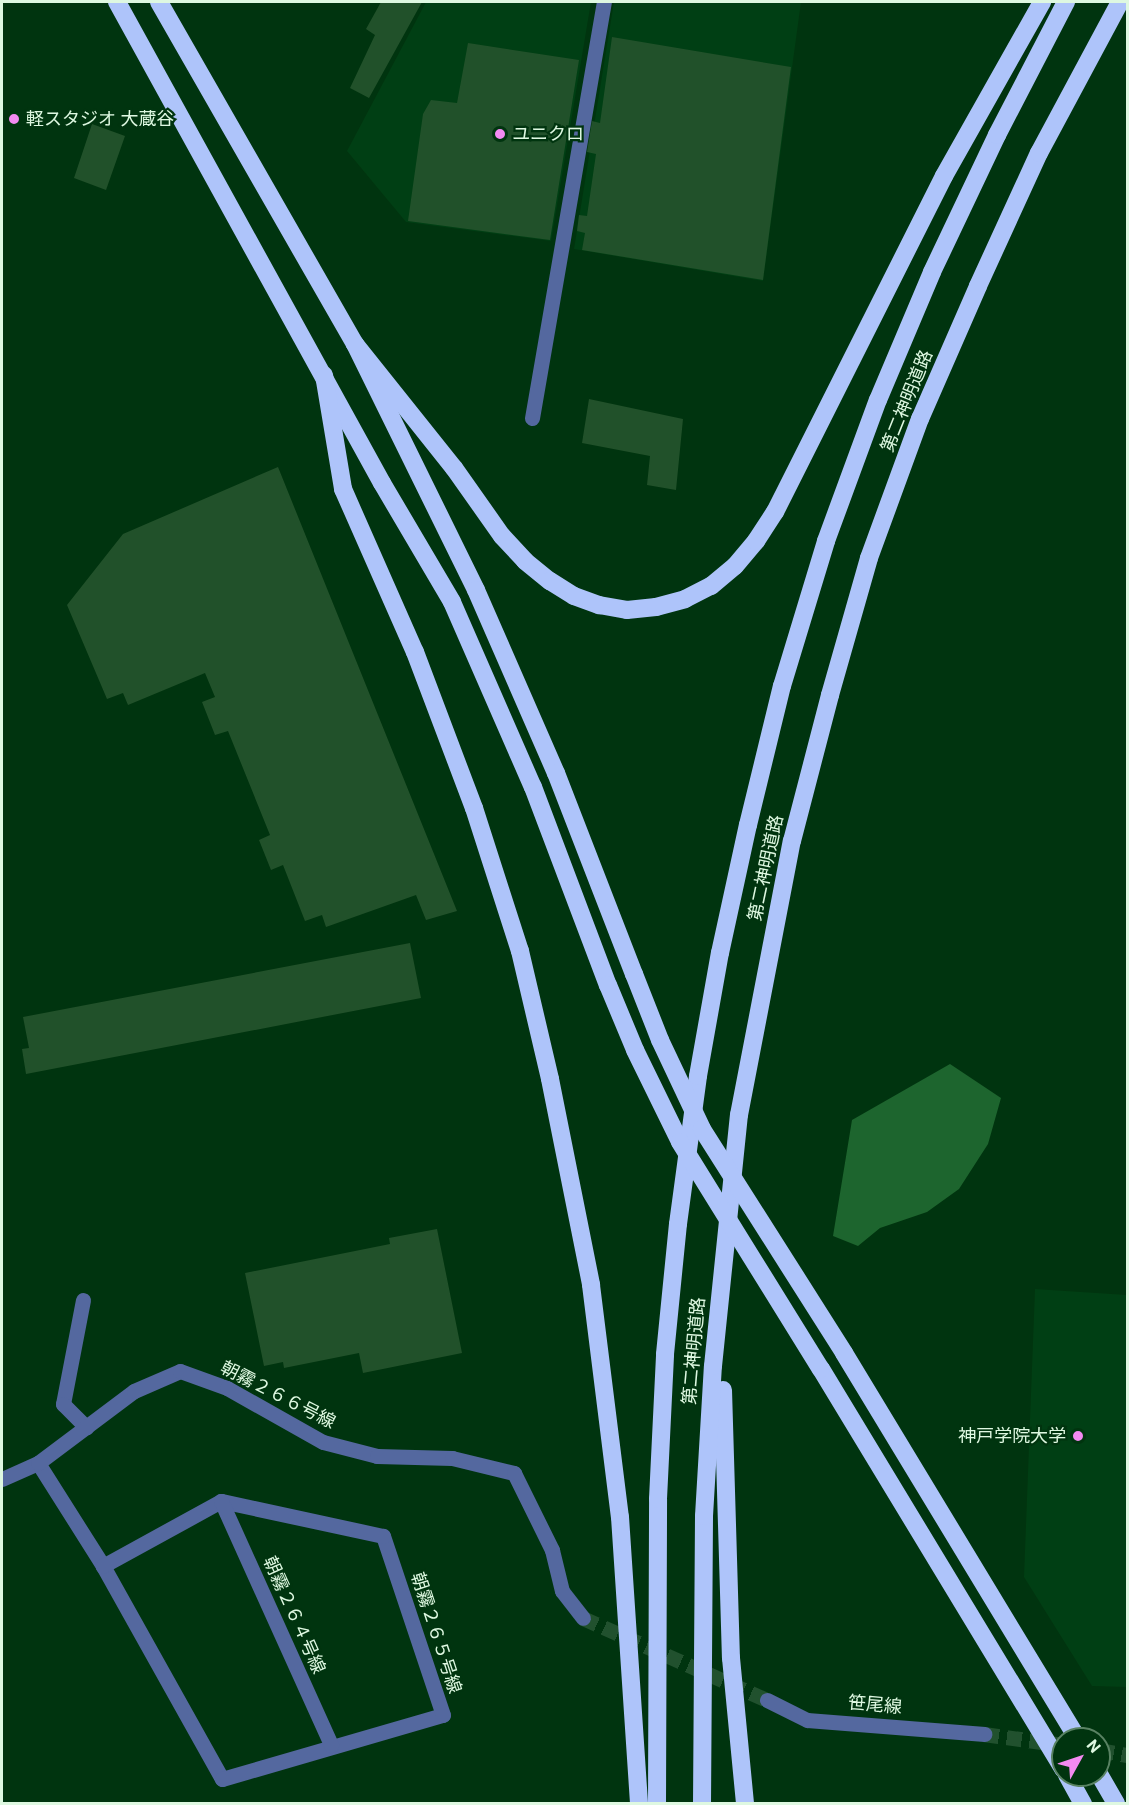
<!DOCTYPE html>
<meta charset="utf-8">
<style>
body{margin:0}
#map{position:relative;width:1129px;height:1805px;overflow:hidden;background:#00340f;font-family:Roboto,"Noto Sans JP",sans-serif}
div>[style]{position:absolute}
.built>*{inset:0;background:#003f14}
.water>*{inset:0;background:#1d652e}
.building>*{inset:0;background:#21512a}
.minor-tunnel>*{height:15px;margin-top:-7.5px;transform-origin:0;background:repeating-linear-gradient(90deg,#21512e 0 15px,transparent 0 23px)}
.minor>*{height:15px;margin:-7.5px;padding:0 7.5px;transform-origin:7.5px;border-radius:7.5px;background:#54689f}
.highway>*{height:18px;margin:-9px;padding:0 9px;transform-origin:9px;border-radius:9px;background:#aec4fa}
.highway-bridge>*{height:18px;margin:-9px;padding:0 9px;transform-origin:9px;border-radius:9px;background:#aec4fa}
.dots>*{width:16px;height:16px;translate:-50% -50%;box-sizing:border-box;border:3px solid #00340f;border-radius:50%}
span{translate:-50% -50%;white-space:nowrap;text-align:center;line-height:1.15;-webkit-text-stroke:4.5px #00340f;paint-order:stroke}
.poi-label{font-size:18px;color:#def8e1}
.left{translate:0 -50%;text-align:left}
.right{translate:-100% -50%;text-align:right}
.street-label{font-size:18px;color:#def8e1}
.frame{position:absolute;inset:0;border:3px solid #def8e1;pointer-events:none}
.north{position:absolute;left:1051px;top:1727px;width:60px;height:60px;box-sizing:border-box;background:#00340f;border:2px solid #598263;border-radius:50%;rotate:50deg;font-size:16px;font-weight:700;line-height:24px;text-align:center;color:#def8e1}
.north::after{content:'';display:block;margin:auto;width:21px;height:27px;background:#f38af1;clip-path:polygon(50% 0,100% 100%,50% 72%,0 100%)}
</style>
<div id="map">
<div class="built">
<div style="clip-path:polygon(426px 2px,591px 2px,551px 241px,406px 222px,347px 151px)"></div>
<div style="clip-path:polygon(614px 2px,801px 2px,763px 281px,574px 249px)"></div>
<div style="clip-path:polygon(1035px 1289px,1127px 1295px,1127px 1687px,1092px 1686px,1024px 1577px)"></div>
</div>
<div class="water">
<div style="clip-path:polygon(950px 1064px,1001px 1098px,988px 1144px,959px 1189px,927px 1212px,880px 1228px,858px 1246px,833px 1236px,852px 1120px)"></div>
</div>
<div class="building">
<div style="clip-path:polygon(381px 2px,422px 2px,369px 98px,350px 88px,375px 35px,366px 29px)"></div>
<div style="clip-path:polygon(612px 37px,791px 67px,763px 280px,582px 250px,585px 233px,577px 231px,579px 215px,587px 216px,596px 154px,587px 152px,592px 121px,600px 123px)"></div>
<div style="clip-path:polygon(468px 43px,579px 60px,550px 240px,408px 221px,423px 114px,431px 100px,457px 103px)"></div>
<div style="clip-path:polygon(92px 124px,125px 136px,106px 190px,74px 178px)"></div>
<div style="clip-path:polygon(589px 399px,683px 419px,676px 490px,647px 485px,650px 456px,582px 443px)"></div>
<div style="clip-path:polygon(278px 467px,457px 911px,426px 920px,416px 895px,326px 927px,322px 915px,305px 921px,283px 865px,271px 870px,259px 840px,270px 835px,228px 731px,215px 735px,202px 702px,215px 697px,205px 673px,128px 705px,123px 693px,107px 699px,67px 605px,123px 534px)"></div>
<div style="clip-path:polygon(410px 943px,421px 998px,26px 1074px,22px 1049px,29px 1048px,23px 1017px)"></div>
<div style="clip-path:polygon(437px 1229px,462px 1353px,363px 1373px,359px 1353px,284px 1368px,283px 1362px,264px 1366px,245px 1273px,390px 1244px,389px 1238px)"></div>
</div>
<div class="minor-tunnel">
<div style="left:583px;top:1618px;width:201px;rotate:24deg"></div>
<div style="left:984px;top:1734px;width:80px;rotate:7.9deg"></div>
<div style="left:1099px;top:1750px;width:29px;rotate:10deg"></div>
</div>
<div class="minor">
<div style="left:532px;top:418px;width:422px;rotate:-80.2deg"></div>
<div style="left:83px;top:1300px;width:106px;rotate:100.9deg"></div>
<div style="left:63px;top:1404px;width:33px;rotate:45deg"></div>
<div style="left:38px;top:1463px;width:122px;rotate:57.7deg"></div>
<div style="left:103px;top:1566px;width:244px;rotate:60.8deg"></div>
<div style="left:222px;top:1779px;width:230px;rotate:-16.2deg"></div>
<div style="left:443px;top:1715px;width:189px;rotate:-108.5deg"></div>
<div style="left:383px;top:1536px;width:166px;rotate:-167.8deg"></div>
<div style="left:221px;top:1501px;width:135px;rotate:151.2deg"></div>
<div style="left:2px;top:1479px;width:39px;rotate:-24deg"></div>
<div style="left:38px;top:1463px;width:120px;rotate:-36.9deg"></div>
<div style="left:134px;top:1391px;width:50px;rotate:-23.5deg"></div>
<div style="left:180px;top:1371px;width:50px;rotate:19.9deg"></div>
<div style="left:227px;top:1388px;width:110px;rotate:29.4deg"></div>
<div style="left:323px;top:1442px;width:56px;rotate:14.5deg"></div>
<div style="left:377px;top:1456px;width:75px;rotate:1.5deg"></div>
<div style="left:452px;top:1458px;width:64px;rotate:13.6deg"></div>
<div style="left:514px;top:1473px;width:86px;rotate:63.7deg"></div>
<div style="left:552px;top:1550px;width:42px;rotate:76.3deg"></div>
<div style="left:562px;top:1591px;width:34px;rotate:52deg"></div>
<div style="left:221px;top:1501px;width:268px;rotate:65.7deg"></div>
<div style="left:767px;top:1700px;width:45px;rotate:26.6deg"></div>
<div style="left:807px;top:1720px;width:178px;rotate:4.5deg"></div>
</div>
<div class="highway">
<div style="left:117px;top:2px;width:549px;rotate:61.15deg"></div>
<div style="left:382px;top:483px;width:138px;rotate:59.5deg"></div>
<div style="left:452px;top:602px;width:202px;rotate:66.4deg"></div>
<div style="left:533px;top:787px;width:212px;rotate:69.3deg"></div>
<div style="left:159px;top:2px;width:394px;rotate:60.2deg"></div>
<div style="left:355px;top:344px;width:274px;rotate:63.8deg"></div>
<div style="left:476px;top:590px;width:200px;rotate:66.4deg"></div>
<div style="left:556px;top:773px;width:216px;rotate:68.8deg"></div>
<div style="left:355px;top:344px;width:159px;rotate:51.4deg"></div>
<div style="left:454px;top:468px;width:83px;rotate:54.8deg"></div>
<div style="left:502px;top:536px;width:34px;rotate:47deg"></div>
<div style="left:525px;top:561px;width:32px;rotate:39deg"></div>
<div style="left:550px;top:581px;width:28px;rotate:32deg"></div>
<div style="left:574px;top:596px;width:27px;rotate:20deg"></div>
<div style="left:599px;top:605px;width:28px;rotate:10deg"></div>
<div style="left:627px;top:610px;width:29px;rotate:-6deg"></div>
<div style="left:656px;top:607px;width:30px;rotate:-15deg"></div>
<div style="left:685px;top:599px;width:29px;rotate:-27deg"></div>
<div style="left:711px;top:586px;width:31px;rotate:-40deg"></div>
<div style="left:735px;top:566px;width:33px;rotate:-50deg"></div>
<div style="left:756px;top:541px;width:35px;rotate:-57deg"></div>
<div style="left:775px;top:512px;width:376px;rotate:-63.3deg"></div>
<div style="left:944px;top:176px;width:200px;rotate:-60.6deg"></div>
<div style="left:324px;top:375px;width:116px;rotate:80.5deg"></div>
<div style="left:343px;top:489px;width:178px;rotate:66.2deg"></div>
<div style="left:415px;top:652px;width:167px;rotate:69.3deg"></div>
<div style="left:474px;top:808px;width:150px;rotate:72.2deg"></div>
<div style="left:520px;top:951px;width:131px;rotate:76.8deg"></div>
<div style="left:550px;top:1079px;width:210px;rotate:78.7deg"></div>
<div style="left:591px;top:1285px;width:234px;rotate:82.9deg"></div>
<div style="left:620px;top:1517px;width:288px;rotate:86.2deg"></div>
<div style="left:844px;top:1353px;width:451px;rotate:58.8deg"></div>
<div style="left:821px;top:1369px;width:468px;rotate:58.8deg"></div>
<div style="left:723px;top:1390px;width:268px;rotate:88.3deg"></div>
<div style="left:731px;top:1658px;width:147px;rotate:84.5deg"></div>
<div style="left:1099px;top:1774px;width:34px;rotate:60deg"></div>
<div style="left:1067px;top:1775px;width:33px;rotate:61deg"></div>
<div style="left:657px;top:1804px;width:305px;rotate:-89.8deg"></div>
<div style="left:658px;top:1499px;width:145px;rotate:-87.2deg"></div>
<div style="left:665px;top:1354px;width:131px;rotate:-84.3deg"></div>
<div style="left:678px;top:1224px;width:149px;rotate:-82.3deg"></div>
<div style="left:698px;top:1076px;width:125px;rotate:-79.9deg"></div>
<div style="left:720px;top:953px;width:131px;rotate:-77.7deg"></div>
<div style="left:748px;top:825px;width:143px;rotate:-76.3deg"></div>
<div style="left:782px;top:686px;width:152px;rotate:-73.1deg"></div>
<div style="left:826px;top:541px;width:150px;rotate:-69.8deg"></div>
<div style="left:878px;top:400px;width:139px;rotate:-67.1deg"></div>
<div style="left:932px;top:272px;width:152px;rotate:-64.6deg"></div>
<div style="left:997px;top:135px;width:150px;rotate:-62.6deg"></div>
<div style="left:702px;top:1804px;width:288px;rotate:-89.6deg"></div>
<div style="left:704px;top:1516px;width:150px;rotate:-86.6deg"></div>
<div style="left:713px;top:1366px;width:252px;rotate:-84.1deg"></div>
<div style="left:739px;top:1115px;width:279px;rotate:-79.1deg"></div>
<div style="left:792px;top:841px;width:151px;rotate:-75.4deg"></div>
<div style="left:830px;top:695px;width:142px;rotate:-74.1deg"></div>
<div style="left:869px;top:558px;width:148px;rotate:-69.9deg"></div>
<div style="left:920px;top:419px;width:145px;rotate:-66.4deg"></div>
<div style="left:978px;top:286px;width:146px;rotate:-65.4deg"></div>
<div style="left:1039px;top:153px;width:171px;rotate:-61.8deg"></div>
</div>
<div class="highway-bridge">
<div style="left:634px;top:974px;width:71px;rotate:68.5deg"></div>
<div style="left:660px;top:1040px;width:98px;rotate:64.7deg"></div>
<div style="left:702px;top:1129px;width:265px;rotate:57.6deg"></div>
<div style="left:608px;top:985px;width:70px;rotate:67.4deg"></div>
<div style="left:635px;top:1050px;width:102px;rotate:63.9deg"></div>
<div style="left:680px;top:1142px;width:267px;rotate:58.2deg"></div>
</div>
<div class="dots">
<div style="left:14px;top:119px;background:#f38af1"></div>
<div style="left:500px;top:134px;background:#f38af1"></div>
<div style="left:1078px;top:1436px;background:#f38af1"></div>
</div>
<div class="poi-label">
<span class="left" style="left:26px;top:119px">軽スタジオ 大蔵谷</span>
<span class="left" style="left:512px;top:134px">ユニクロ</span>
<span class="right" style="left:1066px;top:1436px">神戸学院大学</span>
</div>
<div class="street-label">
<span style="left:907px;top:401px;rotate:-68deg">第二神明道路</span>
<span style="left:766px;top:868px;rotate:-78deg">第二神明道路</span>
<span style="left:694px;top:1351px;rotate:-85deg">第二神明道路</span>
<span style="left:278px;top:1395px;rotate:27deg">朝霧２６６号線</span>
<span style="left:294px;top:1615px;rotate:66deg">朝霧２６４号線</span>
<span style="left:436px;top:1633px;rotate:72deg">朝霧２６５号線</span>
<span style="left:875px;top:1705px;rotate:5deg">笹尾線</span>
</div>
<div class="frame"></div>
<div class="north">N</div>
</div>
